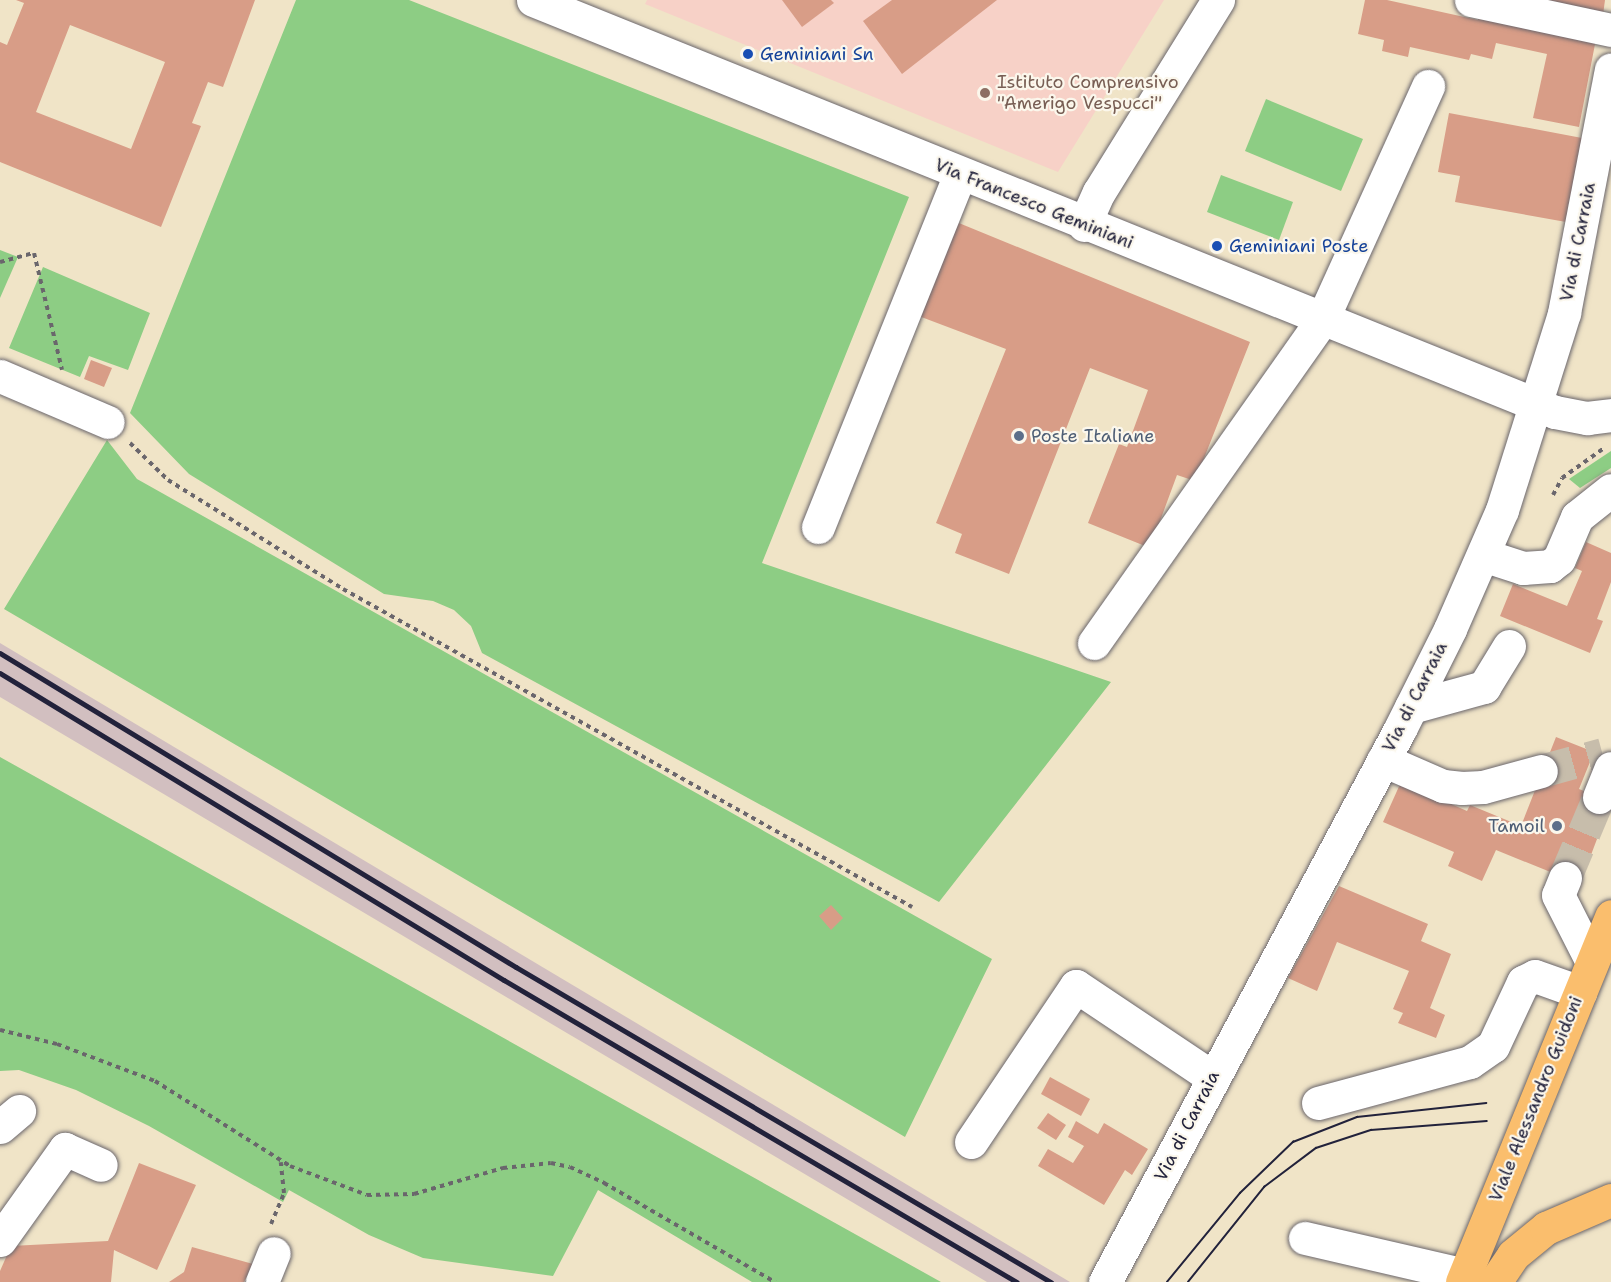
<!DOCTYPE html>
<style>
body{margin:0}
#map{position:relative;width:1611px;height:1282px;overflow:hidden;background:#f0e4c7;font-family:"Shantell Sans",sans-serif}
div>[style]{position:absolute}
.built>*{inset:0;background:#f7d1c7}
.industrial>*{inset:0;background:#d2bfc0}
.green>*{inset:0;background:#8dcd84}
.building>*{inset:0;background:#d89d87}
.minor-tunnel>*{height:33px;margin-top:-16.5px;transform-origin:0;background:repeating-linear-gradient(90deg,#c7bdab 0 33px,transparent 0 49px)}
.path>*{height:4px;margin-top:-2px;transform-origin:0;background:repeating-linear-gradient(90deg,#6a666c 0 4.5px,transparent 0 9px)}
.roads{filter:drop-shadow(0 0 2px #6a666c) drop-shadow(0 0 2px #6a666c)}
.minor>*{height:33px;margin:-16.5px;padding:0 16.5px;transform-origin:16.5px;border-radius:16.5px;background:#fff}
.major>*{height:33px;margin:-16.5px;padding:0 16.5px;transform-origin:16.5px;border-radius:16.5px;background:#fabe6d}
.tram>*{height:1.5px;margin:-0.75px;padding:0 0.75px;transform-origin:0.75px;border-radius:0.75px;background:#22223b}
.rail>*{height:4.5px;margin:-2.25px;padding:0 2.25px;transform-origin:2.25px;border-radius:2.25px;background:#22223b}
.dots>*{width:16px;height:16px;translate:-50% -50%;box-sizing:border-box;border:3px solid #fbf7ec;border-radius:50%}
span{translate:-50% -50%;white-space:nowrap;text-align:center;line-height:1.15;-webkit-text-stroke:4.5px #fbf7ec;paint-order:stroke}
.transit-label{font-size:18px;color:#164399}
.left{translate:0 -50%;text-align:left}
.education-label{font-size:18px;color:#785e54}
.street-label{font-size:18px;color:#22223b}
.service-label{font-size:18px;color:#4e5e75}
.right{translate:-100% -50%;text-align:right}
</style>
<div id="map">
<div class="built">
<div style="clip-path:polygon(647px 0,1164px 0,1058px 172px,645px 4px)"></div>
</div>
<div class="industrial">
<div style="clip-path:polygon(0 643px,1070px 1282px,987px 1282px,0 697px)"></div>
</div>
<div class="green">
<div style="clip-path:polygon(296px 0,409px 0,909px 197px,762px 563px,1111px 682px,939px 902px,482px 653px,471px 626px,454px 610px,433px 601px,384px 594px,189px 474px,130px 413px)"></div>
<div style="clip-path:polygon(1266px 99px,1363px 139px,1341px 191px,1245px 151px)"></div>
<div style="clip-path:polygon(1221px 175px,1293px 202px,1279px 240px,1207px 212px)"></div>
<div style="clip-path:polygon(0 250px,18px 257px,0 298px)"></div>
<div style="clip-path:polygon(43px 267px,150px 313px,128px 370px,89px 356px,80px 377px,9px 348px)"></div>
<div style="clip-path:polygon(107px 440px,137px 479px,992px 959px,905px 1137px,4px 609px)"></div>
<div style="clip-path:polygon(1611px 451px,1611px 468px,1580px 488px,1569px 479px)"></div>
<div style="clip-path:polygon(0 757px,941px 1282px,752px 1282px,598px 1190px,553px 1276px,423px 1258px,369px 1235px,289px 1190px,283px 1202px,149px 1126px,76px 1090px,19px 1070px,0 1071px)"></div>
</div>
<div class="building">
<div style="clip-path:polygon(evenodd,16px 0,255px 0,223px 87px,208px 82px,192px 123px,201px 126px,161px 227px,0 162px,0 42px,7px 45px,24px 3px,16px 0,70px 25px,165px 62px,131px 149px,36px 112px,70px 25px)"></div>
<div style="clip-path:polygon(782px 0,831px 0,834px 3px,802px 27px)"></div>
<div style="clip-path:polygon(892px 0,997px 0,902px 74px,863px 21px)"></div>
<div style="clip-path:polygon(1365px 0,1387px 0,1478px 20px,1479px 12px,1596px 39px,1579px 127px,1533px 118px,1547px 54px,1496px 43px,1492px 59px,1471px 54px,1469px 60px,1410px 47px,1408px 57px,1382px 51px,1384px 40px,1358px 34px)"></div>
<div style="clip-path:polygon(1531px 0,1605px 0,1603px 15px)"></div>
<div style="clip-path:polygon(1449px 113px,1582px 138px,1566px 222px,1455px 202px,1460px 176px,1438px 172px)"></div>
<div style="clip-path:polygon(954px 221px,1250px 342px,1195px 481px,1177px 475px,1150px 548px,1088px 523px,1119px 444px,1127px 447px,1148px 390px,1090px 368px,1009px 574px,955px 553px,962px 534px,936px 523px,1006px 349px,916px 315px)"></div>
<div style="clip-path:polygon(91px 360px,112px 368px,104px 387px,84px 379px)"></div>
<div style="clip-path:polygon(1586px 542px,1611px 553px,1611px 582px,1597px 619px,1603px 621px,1590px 653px,1500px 616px,1513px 584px,1567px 606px,1582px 571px,1575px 568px)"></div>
<div style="clip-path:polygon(1556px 737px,1594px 752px,1579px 789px,1611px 802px,1580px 884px,1496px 850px,1482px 881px,1448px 866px,1454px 852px,1383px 822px,1401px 782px,1467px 811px,1470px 805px,1521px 826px)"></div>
<div style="clip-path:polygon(1339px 886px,1428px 924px,1421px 941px,1451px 954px,1430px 1008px,1445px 1015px,1436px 1038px,1398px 1023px,1403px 1013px,1393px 1009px,1409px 971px,1337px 942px,1317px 991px,1288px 978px)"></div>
<div style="clip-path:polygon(831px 905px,843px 918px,831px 930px,819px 916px)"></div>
<div style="clip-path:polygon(1050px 1077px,1090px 1099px,1081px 1116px,1041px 1094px)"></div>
<div style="clip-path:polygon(1048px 1113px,1066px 1125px,1056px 1140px,1037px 1128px)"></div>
<div style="clip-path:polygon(1076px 1121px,1098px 1134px,1104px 1123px,1148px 1149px,1132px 1175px,1125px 1170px,1104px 1205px,1038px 1166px,1048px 1149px,1073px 1163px,1084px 1146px,1068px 1137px)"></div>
<div style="clip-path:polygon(139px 1163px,196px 1185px,157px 1270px,114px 1250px,111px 1282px,0 1282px,0 1271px,11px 1246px,108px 1241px)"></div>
<div style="clip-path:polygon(192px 1247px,253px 1264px,244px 1282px,169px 1282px,184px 1272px)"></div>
</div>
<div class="minor-tunnel">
<div style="left:1541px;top:771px;width:64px;rotate:-15.3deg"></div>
<div style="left:1565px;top:878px;width:88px;rotate:-67.2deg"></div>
</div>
<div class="path">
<div style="left:0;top:262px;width:35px;rotate:-15deg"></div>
<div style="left:34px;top:253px;width:120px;rotate:76.5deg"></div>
<div style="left:130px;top:443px;width:53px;rotate:44.2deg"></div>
<div style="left:168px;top:480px;width:206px;rotate:31.9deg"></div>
<div style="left:343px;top:589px;width:652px;rotate:29.2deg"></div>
<div style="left:1553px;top:495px;width:19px;rotate:-62deg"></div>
<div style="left:1562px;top:478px;width:52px;rotate:-35.5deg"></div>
<div style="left:0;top:1030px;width:59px;rotate:13.8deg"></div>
<div style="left:57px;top:1044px;width:105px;rotate:20.7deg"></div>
<div style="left:155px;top:1081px;width:160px;rotate:32.2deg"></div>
<div style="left:290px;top:1166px;width:82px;rotate:20.6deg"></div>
<div style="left:367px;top:1195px;width:47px;rotate:-1.2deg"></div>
<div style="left:414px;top:1194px;width:93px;rotate:-16.3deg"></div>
<div style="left:503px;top:1168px;width:48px;rotate:-5.9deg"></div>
<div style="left:551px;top:1163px;width:19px;rotate:12deg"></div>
<div style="left:570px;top:1167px;width:38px;rotate:25deg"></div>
<div style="left:604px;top:1183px;width:198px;rotate:30.1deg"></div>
<div style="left:271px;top:1224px;width:34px;rotate:-67deg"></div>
<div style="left:284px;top:1193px;width:31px;rotate:-96deg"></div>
</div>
<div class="roads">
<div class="minor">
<div style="left:533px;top:0;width:1102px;rotate:21.96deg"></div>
<div style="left:1555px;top:412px;width:33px;rotate:11deg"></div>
<div style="left:1587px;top:418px;width:24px;rotate:-7deg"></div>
<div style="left:1471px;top:0;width:143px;rotate:12.1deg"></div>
<div style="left:1084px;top:225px;width:36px;rotate:-66deg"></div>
<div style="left:1099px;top:192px;width:226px;rotate:-58.2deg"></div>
<div style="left:0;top:376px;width:117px;rotate:23.1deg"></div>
<div style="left:818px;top:527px;width:380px;rotate:-68.1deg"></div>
<div style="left:1483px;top:555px;width:42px;rotate:18deg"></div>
<div style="left:1523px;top:568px;width:27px;rotate:-4deg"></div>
<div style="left:1550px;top:566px;width:11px;rotate:-38deg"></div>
<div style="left:1559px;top:559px;width:46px;rotate:-66.8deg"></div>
<div style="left:1577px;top:517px;width:43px;rotate:-38.5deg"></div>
<div style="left:1094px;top:643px;width:395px;rotate:-54.8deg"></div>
<div style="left:1322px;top:320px;width:257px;rotate:-65.6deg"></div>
<div style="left:1411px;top:707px;width:76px;rotate:-15.3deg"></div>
<div style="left:1484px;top:687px;width:48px;rotate:-58.6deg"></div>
<div style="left:1383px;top:760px;width:65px;rotate:23.4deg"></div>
<div style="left:1443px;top:786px;width:19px;rotate:6deg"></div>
<div style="left:1462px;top:788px;width:21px;rotate:-3deg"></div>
<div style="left:1483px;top:787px;width:60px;rotate:-15.4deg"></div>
<div style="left:1599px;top:797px;width:31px;rotate:-68deg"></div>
<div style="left:1565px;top:878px;width:18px;rotate:112deg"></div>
<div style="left:1558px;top:895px;width:75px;rotate:63.1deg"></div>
<div style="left:1318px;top:1103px;width:157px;rotate:-15.1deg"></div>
<div style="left:1470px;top:1062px;width:28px;rotate:-35deg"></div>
<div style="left:1493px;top:1046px;width:71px;rotate:-64.9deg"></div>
<div style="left:1523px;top:982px;width:13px;rotate:-27deg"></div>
<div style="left:1535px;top:976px;width:48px;rotate:19.6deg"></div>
<div style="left:0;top:1127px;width:25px;rotate:-40deg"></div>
<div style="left:971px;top:1142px;width:188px;rotate:-56.1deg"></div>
<div style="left:1076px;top:986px;width:164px;rotate:33.8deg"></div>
<div style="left:1305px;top:1238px;width:164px;rotate:13deg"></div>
<div style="left:0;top:1240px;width:112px;rotate:-54.5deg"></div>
<div style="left:65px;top:1149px;width:39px;rotate:24deg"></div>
<div style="left:262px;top:1282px;width:31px;rotate:-68deg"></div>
<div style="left:1105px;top:1282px;width:627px;rotate:-61.92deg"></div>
<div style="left:1400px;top:729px;width:112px;rotate:-63.4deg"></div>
<div style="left:1450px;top:629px;width:130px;rotate:-66.4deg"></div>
<div style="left:1502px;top:510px;width:207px;rotate:-72.5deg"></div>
<div style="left:1564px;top:313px;width:248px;rotate:-79.1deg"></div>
</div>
<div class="major">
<div style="left:1462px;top:1282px;width:395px;rotate:-67.8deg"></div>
<div style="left:1495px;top:1282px;width:32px;rotate:-56deg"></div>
<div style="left:1513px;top:1255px;width:43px;rotate:-39.3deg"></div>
<div style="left:1546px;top:1228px;width:71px;rotate:-23.3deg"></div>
</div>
</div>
<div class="tram">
<div style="left:1167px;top:1282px;width:115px;rotate:-50.6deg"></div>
<div style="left:1240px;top:1193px;width:74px;rotate:-43.9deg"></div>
<div style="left:1293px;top:1142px;width:69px;rotate:-21.3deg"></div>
<div style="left:1357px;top:1117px;width:130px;rotate:-6.2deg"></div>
<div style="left:1188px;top:1282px;width:122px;rotate:-51.3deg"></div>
<div style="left:1264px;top:1187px;width:65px;rotate:-36.9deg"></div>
<div style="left:1316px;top:1148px;width:58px;rotate:-18.1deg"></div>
<div style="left:1371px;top:1130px;width:116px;rotate:-4.4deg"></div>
</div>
<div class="rail">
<div style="left:0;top:653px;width:604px;rotate:31.32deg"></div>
<div style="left:516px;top:967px;width:621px;rotate:30.49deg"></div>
<div style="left:0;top:673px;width:590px;rotate:31.35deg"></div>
<div style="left:504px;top:980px;width:595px;rotate:30.49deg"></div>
</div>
<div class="dots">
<div style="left:748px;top:54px;background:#1a4fb4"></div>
<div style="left:985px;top:93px;background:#8d6e63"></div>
<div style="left:1217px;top:246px;background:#1a4fb4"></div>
<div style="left:1019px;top:436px;background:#5c6f8a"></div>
<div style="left:1557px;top:826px;background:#5c6f8a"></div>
</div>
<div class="transit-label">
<span class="left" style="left:760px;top:54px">Geminiani Sn</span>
<span class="left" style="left:1229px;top:246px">Geminiani Poste</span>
</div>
<div class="education-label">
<span class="left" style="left:997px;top:93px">Istituto Comprensivo<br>"Amerigo Vespucci"</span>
</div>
<div class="street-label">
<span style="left:1034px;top:204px;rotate:22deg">Via Francesco Geminiani</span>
<span style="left:1578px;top:242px;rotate:-79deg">Via di Carraia</span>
<span style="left:1415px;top:697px;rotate:-63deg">Via di Carraia</span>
<span style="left:1536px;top:1099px;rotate:-68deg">Viale Alessandro Guidoni</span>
<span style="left:1187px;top:1126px;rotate:-63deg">Via di Carraia</span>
</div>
<div class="service-label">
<span class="left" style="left:1031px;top:436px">Poste Italiane</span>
<span class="right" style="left:1545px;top:826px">Tamoil</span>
</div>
</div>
